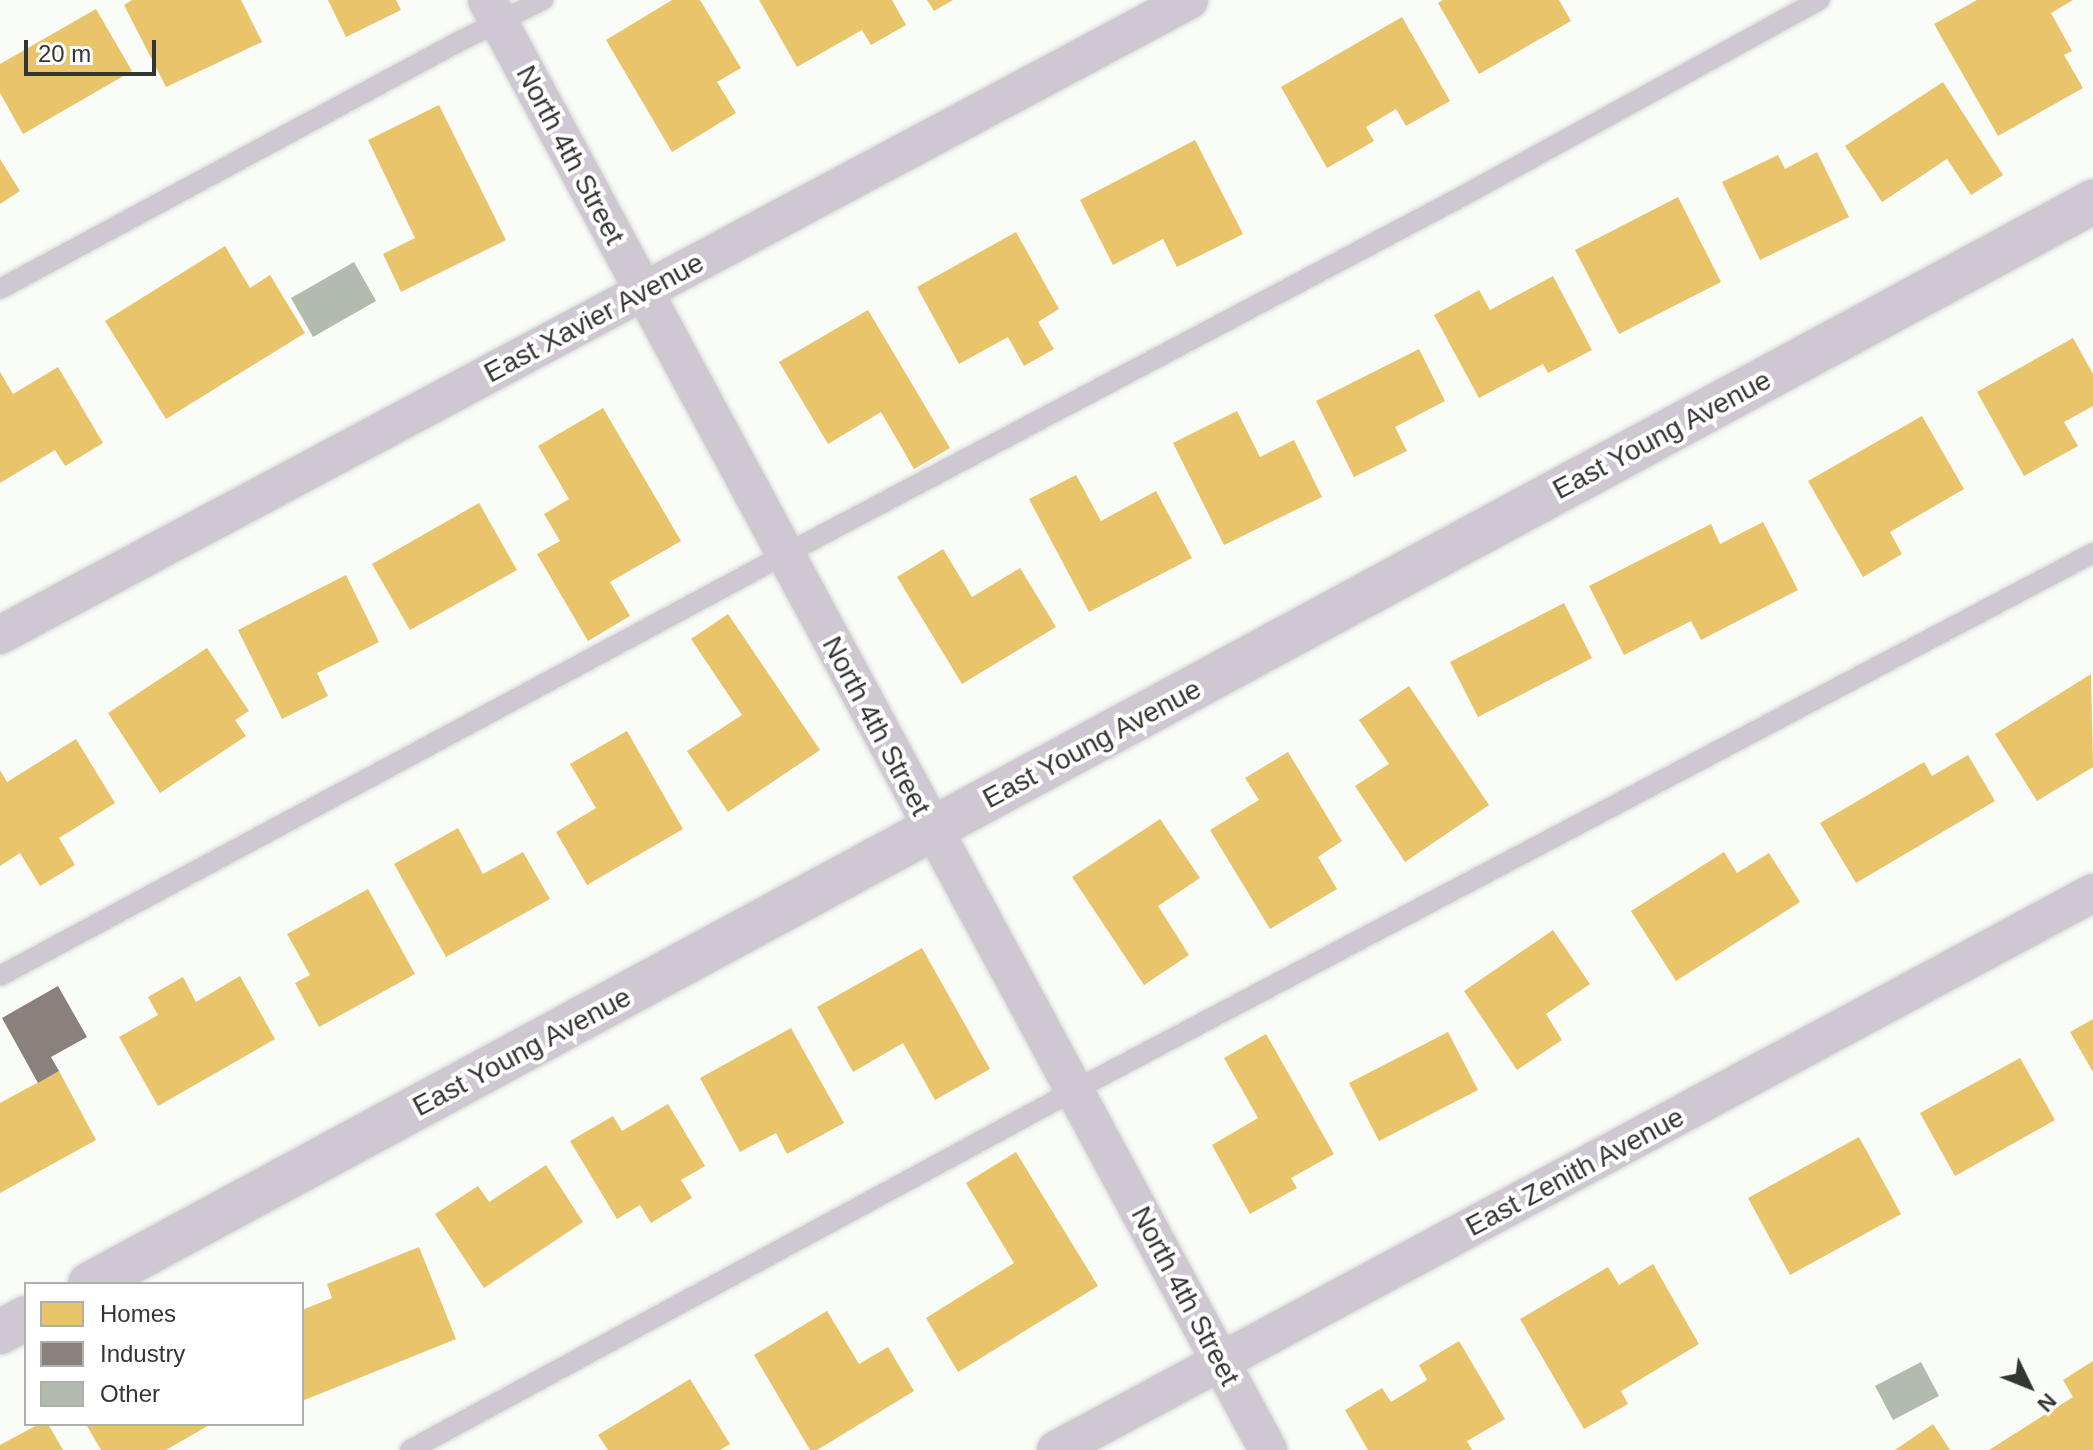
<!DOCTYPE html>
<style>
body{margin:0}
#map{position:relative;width:2093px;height:1450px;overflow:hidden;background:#f9fcf7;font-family:Arial,sans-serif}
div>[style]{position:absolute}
.homes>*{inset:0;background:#e9c46a}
.industry>*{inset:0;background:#8a817c}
.building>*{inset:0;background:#b3bbae}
.roads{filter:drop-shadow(0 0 2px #d6d8d5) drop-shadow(0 0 2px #d6d8d5)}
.service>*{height:20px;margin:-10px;padding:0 10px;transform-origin:10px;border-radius:10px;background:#cfc8d3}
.minor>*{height:38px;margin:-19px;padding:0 19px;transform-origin:19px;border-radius:19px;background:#cfc8d3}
.tertiary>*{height:44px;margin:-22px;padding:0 22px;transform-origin:22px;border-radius:22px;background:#cfc8d3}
span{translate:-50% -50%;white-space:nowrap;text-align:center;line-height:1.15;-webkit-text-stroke:8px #fff;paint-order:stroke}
.street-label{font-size:28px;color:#343633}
.legend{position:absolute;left:24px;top:1282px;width:280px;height:144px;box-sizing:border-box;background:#fff;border:2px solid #aeafad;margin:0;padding:10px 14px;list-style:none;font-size:24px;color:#343633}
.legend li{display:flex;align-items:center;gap:16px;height:40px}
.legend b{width:40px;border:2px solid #aeafad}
.north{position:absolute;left:1989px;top:1346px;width:80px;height:80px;-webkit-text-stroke:6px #fff;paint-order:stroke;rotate:133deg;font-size:22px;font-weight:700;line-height:32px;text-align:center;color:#343633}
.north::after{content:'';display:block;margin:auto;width:28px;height:36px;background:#343633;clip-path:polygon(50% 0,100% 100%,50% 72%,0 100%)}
.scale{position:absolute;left:24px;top:40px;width:132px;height:36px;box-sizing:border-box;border:4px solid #343633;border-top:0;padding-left:10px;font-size:24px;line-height:28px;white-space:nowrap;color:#343633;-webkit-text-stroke:6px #fff;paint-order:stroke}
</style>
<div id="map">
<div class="homes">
<div style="clip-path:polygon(132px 0,241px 0,262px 42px,166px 87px,124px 5px)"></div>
<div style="clip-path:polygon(328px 0,396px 0,401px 10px,346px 37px)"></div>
<div style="clip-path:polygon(672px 0,700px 0,741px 68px,717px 82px,736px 113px,672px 152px,606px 40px)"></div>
<div style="clip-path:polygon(759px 0,892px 0,906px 25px,871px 45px,862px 30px,797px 67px)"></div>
<div style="clip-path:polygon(927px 0,953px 0,934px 11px)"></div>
<div style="clip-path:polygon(1443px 0,1559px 0,1571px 21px,1479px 74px,1438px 3px)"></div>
<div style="clip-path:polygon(1977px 0,2073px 0,2051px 13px,2072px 51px,2064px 55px,2083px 88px,1998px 136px,1934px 24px)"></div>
<div style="clip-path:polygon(96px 9px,132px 71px,23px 134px,0 93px,0 64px)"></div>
<div style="clip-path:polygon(1402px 17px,1450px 101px,1406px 126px,1396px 109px,1366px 127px,1374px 141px,1327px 168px,1281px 87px)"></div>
<div style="clip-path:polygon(1943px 82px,2003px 175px,1971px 195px,1947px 159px,1882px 202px,1845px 146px)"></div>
<div style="clip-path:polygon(439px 105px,506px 240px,401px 292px,383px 254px,415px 238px,368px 140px)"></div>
<div style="clip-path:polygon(1195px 140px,1243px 234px,1177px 267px,1163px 239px,1113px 265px,1080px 200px)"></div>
<div style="clip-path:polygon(1817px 152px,1849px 217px,1760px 260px,1722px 182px,1778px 155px,1785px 169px)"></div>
<div style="clip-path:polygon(0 159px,20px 191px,0 204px)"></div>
<div style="clip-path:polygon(1678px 197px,1721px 282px,1619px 334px,1575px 250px)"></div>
<div style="clip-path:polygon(1016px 232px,1059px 309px,1038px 322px,1054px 349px,1024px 366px,1008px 337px,959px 364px,917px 287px)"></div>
<div style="clip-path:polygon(225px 246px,250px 288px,270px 275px,305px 333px,166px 419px,105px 321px)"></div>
<div style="clip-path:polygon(1553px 276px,1592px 350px,1548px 373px,1543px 364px,1479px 398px,1434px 315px,1479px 290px,1490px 310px)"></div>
<div style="clip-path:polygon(868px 310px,950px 448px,914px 469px,881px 412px,828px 444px,779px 362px)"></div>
<div style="clip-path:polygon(2073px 338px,2093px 374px,2093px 406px,2064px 422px,2078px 446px,2024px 476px,1977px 392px)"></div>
<div style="clip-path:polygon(1419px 349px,1445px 401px,1395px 427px,1407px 451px,1354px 477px,1316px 401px)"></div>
<div style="clip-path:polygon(58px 367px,103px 443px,65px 466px,55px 450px,0 483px,0 372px,13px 394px)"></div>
<div style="clip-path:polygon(603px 408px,681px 541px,610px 582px,630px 616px,588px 641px,537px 554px,560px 541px,544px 514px,569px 499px,538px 446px)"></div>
<div style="clip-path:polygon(1237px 411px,1260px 457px,1294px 440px,1322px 497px,1224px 545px,1173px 443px)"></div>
<div style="clip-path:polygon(1922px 416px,1964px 489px,1890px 532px,1902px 554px,1863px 577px,1808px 481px)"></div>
<div style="clip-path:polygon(1076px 475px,1101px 521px,1156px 491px,1192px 558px,1089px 612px,1029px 499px)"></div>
<div style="clip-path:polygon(479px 503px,517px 570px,410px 630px,372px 564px)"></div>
<div style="clip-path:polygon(1763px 522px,1798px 590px,1701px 640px,1691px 621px,1624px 655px,1589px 586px,1711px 524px,1720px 544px)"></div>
<div style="clip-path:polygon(943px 549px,972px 597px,1020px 568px,1056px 627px,962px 684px,897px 577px)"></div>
<div style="clip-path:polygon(346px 575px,379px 642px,317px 673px,328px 696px,282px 719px,238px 630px)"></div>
<div style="clip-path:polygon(1564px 603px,1592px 658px,1478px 717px,1450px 662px)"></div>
<div style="clip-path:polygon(728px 614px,820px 750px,728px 812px,687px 751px,742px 715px,691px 639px)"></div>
<div style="clip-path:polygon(207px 648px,249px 711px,235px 720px,246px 736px,160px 793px,108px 713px)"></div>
<div style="clip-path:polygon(2091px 674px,2093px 767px,2037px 801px,1995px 734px)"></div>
<div style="clip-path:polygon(1409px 686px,1489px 805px,1405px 862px,1355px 786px,1389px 764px,1359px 720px)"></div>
<div style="clip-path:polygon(627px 731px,683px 829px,587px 885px,556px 832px,596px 808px,570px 764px)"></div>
<div style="clip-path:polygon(76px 739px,115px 803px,59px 838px,75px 865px,40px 886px,20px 853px,0 866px,0 770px,7px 782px)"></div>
<div style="clip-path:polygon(1288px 752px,1342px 841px,1318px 857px,1337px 889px,1270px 929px,1210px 830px,1259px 800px,1245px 778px)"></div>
<div style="clip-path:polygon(1968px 755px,1995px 801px,1856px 883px,1820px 823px,1924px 762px,1932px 776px)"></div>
<div style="clip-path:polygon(1160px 819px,1200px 878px,1158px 906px,1189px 955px,1144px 985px,1072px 877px)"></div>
<div style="clip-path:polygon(458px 828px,483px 874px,523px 852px,550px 899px,446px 957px,394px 864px)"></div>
<div style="clip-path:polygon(1724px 852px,1737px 873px,1769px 853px,1800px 902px,1676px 981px,1631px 911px)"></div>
<div style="clip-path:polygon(368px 889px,415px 974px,319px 1027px,295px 983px,310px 975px,287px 934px)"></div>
<div style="clip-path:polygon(1553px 930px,1590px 984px,1546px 1014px,1562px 1040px,1517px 1070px,1464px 991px)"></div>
<div style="clip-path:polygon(922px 948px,990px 1069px,935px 1100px,903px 1043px,853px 1072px,817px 1007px)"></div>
<div style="clip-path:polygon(240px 976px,275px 1039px,158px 1106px,119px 1037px,158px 1015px,148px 997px,183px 977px,196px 1002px)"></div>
<div style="clip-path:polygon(2093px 1019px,2093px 1072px,2070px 1032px)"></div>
<div style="clip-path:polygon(791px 1028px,844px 1123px,787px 1154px,776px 1133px,740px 1152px,700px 1078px)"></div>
<div style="clip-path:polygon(1448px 1032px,1478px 1090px,1379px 1141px,1349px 1083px)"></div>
<div style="clip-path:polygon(1266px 1034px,1334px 1154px,1291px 1178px,1297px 1188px,1250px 1214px,1212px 1145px,1258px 1118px,1224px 1058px)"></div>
<div style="clip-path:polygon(2020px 1058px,2055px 1120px,1955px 1176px,1920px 1113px)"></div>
<div style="clip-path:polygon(59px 1071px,96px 1140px,0 1193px,0 1103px)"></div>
<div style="clip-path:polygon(668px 1104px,705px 1166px,681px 1180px,692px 1198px,651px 1223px,640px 1205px,617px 1219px,570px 1141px,613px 1116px,622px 1131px)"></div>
<div style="clip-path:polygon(1859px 1137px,1901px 1214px,1790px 1275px,1748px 1198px)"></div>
<div style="clip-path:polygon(1016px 1152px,1098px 1286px,958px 1372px,926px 1318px,1014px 1263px,966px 1183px)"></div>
<div style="clip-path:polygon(546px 1165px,583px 1222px,484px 1288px,435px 1214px,478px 1186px,489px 1202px)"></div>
<div style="clip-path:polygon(419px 1247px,456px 1339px,302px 1401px,302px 1310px,332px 1298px,327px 1284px)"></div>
<div style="clip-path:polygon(1653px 1264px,1699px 1344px,1621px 1391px,1628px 1404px,1584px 1429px,1520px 1319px,1608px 1267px,1619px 1285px)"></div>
<div style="clip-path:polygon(827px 1311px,859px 1364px,888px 1347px,914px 1391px,817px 1450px,810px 1450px,754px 1355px)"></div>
<div style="clip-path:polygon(1459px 1341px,1505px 1419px,1467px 1441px,1472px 1450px,1368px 1450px,1345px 1410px,1382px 1388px,1391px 1402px,1427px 1380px,1419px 1365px)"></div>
<div style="clip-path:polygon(2093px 1361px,2093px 1450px,1989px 1450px,2073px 1397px,2063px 1380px)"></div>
<div style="clip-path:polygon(690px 1379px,730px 1444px,720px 1450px,608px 1450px,598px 1435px)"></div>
<div style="clip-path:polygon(39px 1424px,48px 1424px,63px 1450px,0 1450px,0 1445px)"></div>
<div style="clip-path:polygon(86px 1424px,211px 1424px,166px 1450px,101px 1450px)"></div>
<div style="clip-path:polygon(1933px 1424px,1950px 1450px,1895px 1450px)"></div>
</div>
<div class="industry">
<div style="clip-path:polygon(58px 986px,87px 1037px,51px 1057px,59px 1071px,38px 1083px,2px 1018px)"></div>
</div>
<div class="building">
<div style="clip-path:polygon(354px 262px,376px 301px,313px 337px,291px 298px)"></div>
<div style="clip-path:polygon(1921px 1362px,1939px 1396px,1893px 1420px,1875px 1386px)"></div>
</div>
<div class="roads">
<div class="service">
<div style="left:0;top:289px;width:523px;rotate:-28.33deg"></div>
<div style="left:460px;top:41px;width:93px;rotate:-26.3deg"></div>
<div style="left:0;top:976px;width:890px;rotate:-28.24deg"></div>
<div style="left:784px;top:555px;width:768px;rotate:-27.87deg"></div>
<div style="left:1463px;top:196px;width:407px;rotate:-28.8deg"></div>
<div style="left:410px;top:1450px;width:754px;rotate:-28.43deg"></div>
<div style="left:1073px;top:1091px;width:1153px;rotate:-27.81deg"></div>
</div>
<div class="minor">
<div style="left:487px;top:0;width:1647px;rotate:61.69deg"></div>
<div style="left:0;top:635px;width:1348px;rotate:-28.1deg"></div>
<div style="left:1056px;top:1450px;width:1177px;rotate:-28.24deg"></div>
</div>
<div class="tertiary">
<div style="left:90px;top:1284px;width:2277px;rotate:-28.38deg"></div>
<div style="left:0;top:1332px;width:30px;rotate:-28deg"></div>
</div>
</div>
<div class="street-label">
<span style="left:570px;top:155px;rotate:62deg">North 4th Street</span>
<span style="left:594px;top:318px;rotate:-28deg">East Xavier Avenue</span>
<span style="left:1662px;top:435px;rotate:-28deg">East Young Avenue</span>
<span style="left:876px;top:726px;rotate:62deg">North 4th Street</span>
<span style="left:1092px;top:744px;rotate:-28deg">East Young Avenue</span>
<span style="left:522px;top:1052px;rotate:-28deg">East Young Avenue</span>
<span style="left:1575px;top:1172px;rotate:-28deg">East Zenith Avenue</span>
<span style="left:1185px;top:1296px;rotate:62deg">North 4th Street</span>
</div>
<ul class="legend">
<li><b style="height:22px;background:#e9c46a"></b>Homes</li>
<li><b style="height:22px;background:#8a817c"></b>Industry</li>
<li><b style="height:22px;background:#b3bbae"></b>Other</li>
</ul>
<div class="north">N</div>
<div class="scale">20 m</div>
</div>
